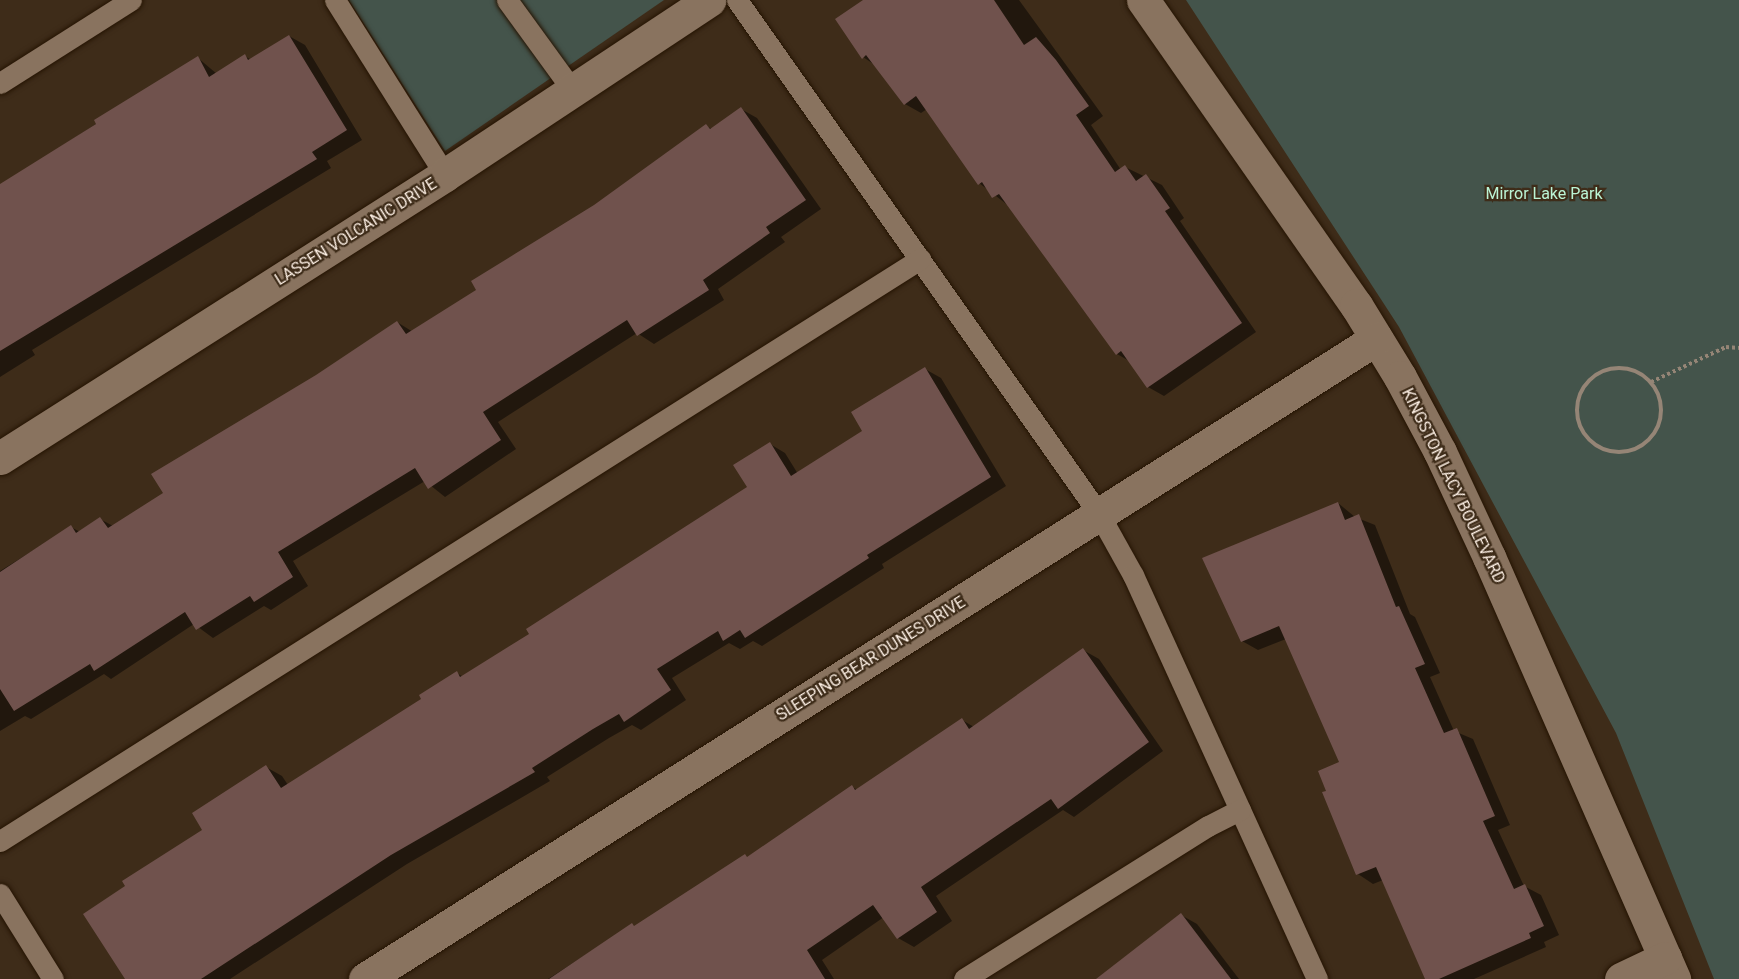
<!DOCTYPE html>
<style>
body{margin:0}
#map{position:relative;width:1739px;height:979px;overflow:hidden;background:#3e2c19;font-family:Roboto,sans-serif}
div>[style]{position:absolute}
.green>*{inset:0;background:#44544b}
.shadow>*{inset:0;background:#0007}
.building>*{inset:0;background:#70524d}
.path>*{height:4px;margin-top:-2px;transform-origin:0;background:repeating-linear-gradient(90deg,#958576 0 3px,transparent 0 6px)}
.path>.ring{margin:-2px;padding:0;box-sizing:content-box;background:none;border:4px solid #958576;border-radius:50%}
.roads{filter:drop-shadow(0 0 2px #251403) drop-shadow(0 0 2px #251403)}
.lane>*{height:21px;margin:-10.5px;padding:0 10.5px;transform-origin:10.5px;border-radius:10.5px;background:#89735f}
.street>*{height:33px;margin:-16.5px;padding:0 16.5px;transform-origin:16.5px;border-radius:16.5px;background:#89735f}
span{translate:-50% -50%;white-space:nowrap;text-align:center;line-height:1.15;-webkit-text-stroke:4.5px #3e2c19;paint-order:stroke}
.park-label{font-size:16px;color:#bbf4d5}
.street-label{font-size:16px;color:#fef1e6}
</style>
<div id="map">
<div class="green">
<div style="clip-path:polygon(349px 0,664px 0,445px 151px)"></div>
<div style="clip-path:polygon(1186px 0,1739px 0,1739px 979px,1714px 979px,1616px 733px,1399px 327px)"></div>
</div>
<div class="shadow">
<div style="clip-path:polygon(866px 0,1019px 0,1103px 116px,1091px 125px,1121px 170px,1125px 167px,1162px 185px,1184px 218px,1180px 221px,1256px 332px,1164px 396px,1148px 387px,1131px 362px,1117px 354px,1009px 206px,979px 183px,927px 109px,921px 113px,905px 104px,875px 65px,863px 57px)"></div>
<div style="clip-path:polygon(289px 36px,305px 45px,362px 140px,327px 161px,331px 168px,32px 350px,35px 355px,0 377px,0 186px,198px 58px,217px 74px,245px 56px,251px 60px)"></div>
<div style="clip-path:polygon(741px 109px,757px 118px,821px 209px,781px 237px,785px 242px,718px 289px,724px 300px,654px 344px,637px 333px,498px 422px,516px 449px,445px 497px,425px 481px,293px 561px,308px 586px,271px 610px,264px 606px,213px 638px,194px 624px,111px 679px,104px 674px,31px 719px,25px 716px,0 731px,0 571px,71px 527px,80px 532px,100px 519px,113px 526px,165px 493px,317px 376px,397px 322px,413px 332px,478px 291px,706px 126px,712px 129px)"></div>
<div style="clip-path:polygon(925px 369px,941px 378px,1006px 486px,882px 564px,884px 568px,762px 646px,753px 641px,740px 649px,729px 643px,672px 678px,686px 700px,641px 730px,632px 725px,609px 738px,547px 777px,550px 781px,407px 864px,230px 979px,126px 979px,127px 887px,204px 830px,266px 767px,282px 776px,288px 785px,423px 700px,457px 673px,463px 677px,531px 635px,749px 488px,770px 444px,785px 453px,798px 474px,864px 432px)"></div>
<div style="clip-path:polygon(1338px 503px,1355px 517px,1375px 525px,1410px 614px,1415px 617px,1440px 673px,1430px 677px,1454px 731px,1473px 739px,1510px 825px,1498px 830px,1524px 886px,1541px 895px,1559px 935px,1544px 942px,1546px 947px,1474px 979px,1426px 979px,1383px 880px,1373px 884px,1358px 874px,1328px 792px,1341px 763px,1286px 639px,1258px 650px,1242px 641px)"></div>
<div style="clip-path:polygon(1083px 650px,1099px 659px,1163px 751px,1074px 817px,1063px 810px,936px 896px,952px 921px,914px 947px,898px 938px,884px 917px,822px 960px,834px 979px,548px 979px,632px 925px,636px 927px,748px 858px,852px 787px,858px 790px,962px 720px,974px 727px)"></div>
<div style="clip-path:polygon(1181px 915px,1197px 924px,1239px 979px,1124px 979px)"></div>
</div>
<div class="building">
<div style="clip-path:polygon(863px 0,994px 0,1024px 45px,1036px 37px,1056px 60px,1089px 106px,1076px 115px,1115px 172px,1125px 165px,1136px 181px,1146px 174px,1170px 208px,1165px 211px,1242px 323px,1147px 388px,1121px 351px,1116px 355px,999px 194px,992px 198px,982px 182px,978px 185px,916px 96px,904px 105px,866px 55px,862px 59px,835px 19px)"></div>
<div style="clip-path:polygon(289px 35px,347px 130px,312px 152px,317px 159px,0 351px,0 184px,96px 124px,94px 120px,198px 56px,209px 77px,245px 54px,248px 60px)"></div>
<div style="clip-path:polygon(741px 107px,806px 200px,766px 227px,770px 233px,703px 280px,709px 290px,637px 336px,627px 320px,483px 412px,501px 440px,428px 489px,415px 468px,278px 552px,293px 577px,254px 602px,250px 596px,196px 630px,185px 612px,94px 671px,90px 664px,14px 711px,0 689px,0 572px,71px 525px,76px 533px,100px 517px,108px 528px,163px 493px,151px 474px,316px 375px,397px 321px,406px 334px,476px 290px,471px 281px,594px 205px,706px 124px,710px 129px)"></div>
<div style="clip-path:polygon(925px 367px,991px 477px,867px 555px,869px 558px,745px 638px,740px 630px,723px 641px,718px 631px,657px 669px,671px 690px,624px 722px,619px 714px,593px 729px,532px 768px,535px 772px,391px 855px,201px 979px,125px 979px,83px 914px,125px 886px,122px 881px,202px 830px,192px 813px,266px 765px,281px 788px,421px 699px,419px 695px,457px 671px,460px 677px,529px 634px,526px 629px,747px 487px,733px 465px,770px 442px,791px 476px,862px 431px,851px 412px)"></div>
<div style="clip-path:polygon(1338px 502px,1345px 520px,1359px 514px,1396px 607px,1399px 606px,1425px 664px,1415px 668px,1444px 733px,1457px 728px,1495px 816px,1483px 821px,1514px 889px,1525px 884px,1544px 926px,1529px 933px,1531px 938px,1439px 979px,1425px 979px,1376px 867px,1356px 875px,1322px 792px,1326px 791px,1318px 771px,1339px 762px,1279px 626px,1241px 642px,1202px 558px)"></div>
<div style="clip-path:polygon(1083px 648px,1149px 742px,1058px 809px,1051px 799px,921px 887px,937px 912px,897px 939px,873px 905px,807px 950px,825px 979px,549px 979px,632px 923px,634px 926px,745px 854px,747px 857px,852px 785px,855px 790px,962px 718px,969px 729px)"></div>
<div style="clip-path:polygon(1181px 913px,1231px 979px,1096px 979px)"></div>
</div>
<div class="path">
<div class="ring" style="left:1577px;top:368px;width:80px;height:80px"></div>
<div style="left:1651px;top:382px;width:83px;rotate:-25deg"></div>
<div style="left:1726px;top:347px;width:13px;rotate:4deg"></div>
</div>
<div class="roads">
<div class="lane">
<div style="left:335px;top:0;width:207px;rotate:57.8deg"></div>
<div style="left:507px;top:0;width:112px;rotate:54deg"></div>
<div style="left:737px;top:0;width:629px;rotate:54.84deg"></div>
<div style="left:1099px;top:514px;width:70px;rotate:60.9deg"></div>
<div style="left:1133px;top:575px;width:444px;rotate:65.5deg"></div>
<div style="left:0;top:83px;width:155px;rotate:-32.4deg"></div>
<div style="left:0;top:841px;width:1089px;rotate:-32.32deg"></div>
<div style="left:0;top:894px;width:100px;rotate:58.1deg"></div>
<div style="left:964px;top:979px;width:288px;rotate:-32.1deg"></div>
<div style="left:1208px;top:826px;width:36px;rotate:-27deg"></div>
</div>
<div class="street">
<div style="left:1143px;top:0;width:372px;rotate:55.1deg"></div>
<div style="left:1356px;top:305px;width:84px;rotate:58.6deg"></div>
<div style="left:1400px;top:377px;width:85px;rotate:61.9deg"></div>
<div style="left:1440px;top:452px;width:116px;rotate:65deg"></div>
<div style="left:1489px;top:557px;width:461px;rotate:66.3deg"></div>
<div style="left:0;top:458px;width:527px;rotate:-32.45deg"></div>
<div style="left:445px;top:175px;width:317px;rotate:-33.5deg"></div>
<div style="left:365px;top:979px;width:1197px;rotate:-32.34deg"></div>
<div style="left:1621px;top:979px;width:49px;rotate:-25.5deg"></div>
</div>
</div>
<div class="park-label">
<span style="left:1544px;top:194px">Mirror Lake Park</span>
</div>
<div class="street-label">
<span style="left:356px;top:232px;rotate:-32deg">LASSEN VOLCANIC DRIVE</span>
<span style="left:1453px;top:486px;rotate:64deg">KINGSTON LACY BOULEVARD</span>
<span style="left:871px;top:659px;rotate:-32deg">SLEEPING BEAR DUNES DRIVE</span>
</div>
</div>
